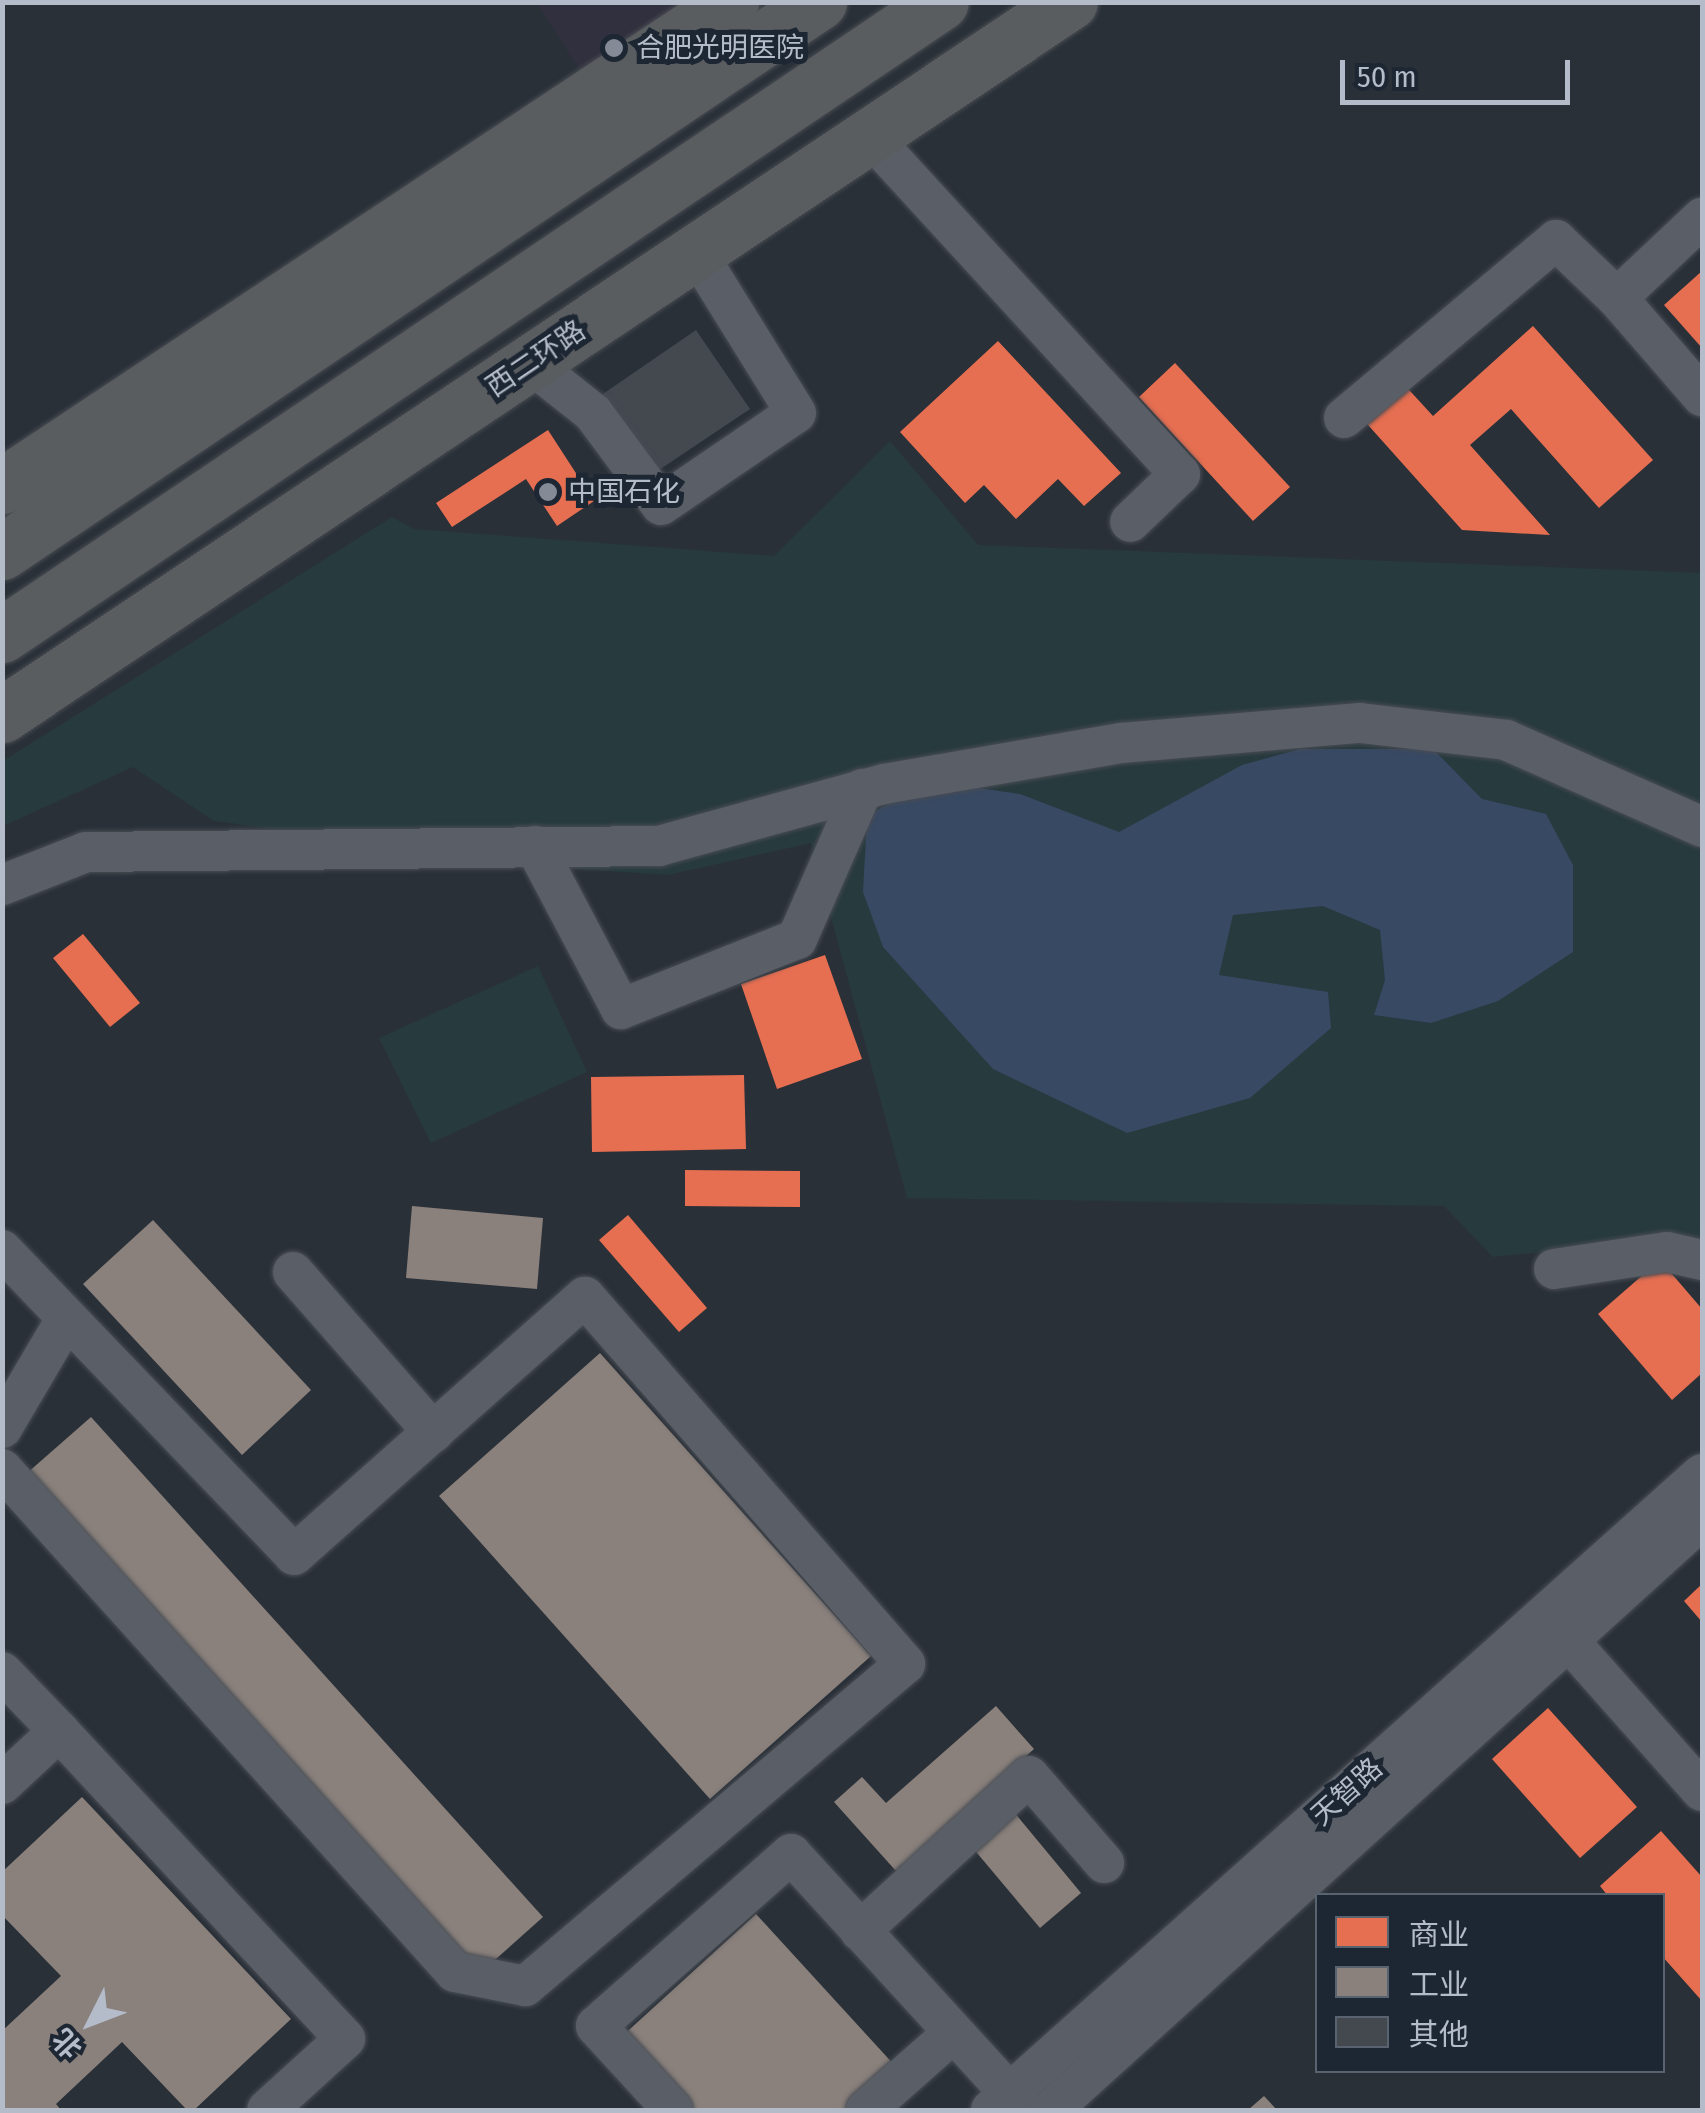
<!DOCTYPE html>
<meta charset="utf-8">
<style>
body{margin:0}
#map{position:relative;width:1705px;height:2113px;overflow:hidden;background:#2a3038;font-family:"Fira Sans Condensed","Noto Sans SC",sans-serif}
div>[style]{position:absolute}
.medical>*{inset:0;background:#31303e}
.green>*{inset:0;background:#273a3e}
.water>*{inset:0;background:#384963}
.shops>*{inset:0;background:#e76f51}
.industry>*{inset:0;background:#8a817c}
.building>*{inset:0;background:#444950}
.roads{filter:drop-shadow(0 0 2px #484c53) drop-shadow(0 0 2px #484c53)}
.minor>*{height:40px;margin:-20px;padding:0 20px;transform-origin:20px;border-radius:20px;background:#5a5e66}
.highway>*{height:55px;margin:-27.5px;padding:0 27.5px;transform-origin:27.5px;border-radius:27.5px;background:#5a5d60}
.dots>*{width:28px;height:28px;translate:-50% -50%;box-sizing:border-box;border:5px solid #1d2633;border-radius:50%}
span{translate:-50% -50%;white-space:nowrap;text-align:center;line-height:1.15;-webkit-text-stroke:10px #1d2633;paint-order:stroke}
.poi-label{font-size:28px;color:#b4bcc9}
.left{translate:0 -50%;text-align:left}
.street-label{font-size:28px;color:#b4bcc9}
.frame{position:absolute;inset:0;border:5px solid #b4bcc9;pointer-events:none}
.legend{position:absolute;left:1315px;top:1893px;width:350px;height:180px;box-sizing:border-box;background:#1d2633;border:2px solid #59626f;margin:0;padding:12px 18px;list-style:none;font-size:30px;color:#b4bcc9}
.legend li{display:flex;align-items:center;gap:20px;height:50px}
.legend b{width:50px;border:2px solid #59626f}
.north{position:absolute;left:40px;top:1973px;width:100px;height:100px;-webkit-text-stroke:8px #1d2633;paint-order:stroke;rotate:228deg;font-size:28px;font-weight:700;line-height:40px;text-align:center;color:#b4bcc9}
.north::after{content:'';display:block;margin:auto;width:35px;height:45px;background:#b4bcc9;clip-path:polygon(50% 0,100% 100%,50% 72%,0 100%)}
.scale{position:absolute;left:1340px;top:60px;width:230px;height:45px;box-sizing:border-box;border:5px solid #b4bcc9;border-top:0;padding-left:12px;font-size:30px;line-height:35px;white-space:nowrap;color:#b4bcc9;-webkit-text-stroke:8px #1d2633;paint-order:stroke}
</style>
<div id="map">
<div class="medical">
<div style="clip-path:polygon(537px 3px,731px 3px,594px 93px)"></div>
</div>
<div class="green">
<div style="clip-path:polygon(890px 441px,978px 545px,1702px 573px,1702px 1237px,1493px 1257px,1444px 1206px,907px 1198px,811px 843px,668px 875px,545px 867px,214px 821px,133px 767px,3px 826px,3px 761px,392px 517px,414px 529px,774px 556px)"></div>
<div style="clip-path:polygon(538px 966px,587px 1072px,431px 1143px,379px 1038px)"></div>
</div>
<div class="water">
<div style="clip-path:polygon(1300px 749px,1433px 749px,1482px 799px,1546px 814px,1573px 865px,1573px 952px,1498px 1001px,1431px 1023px,1374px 1015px,1385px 980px,1380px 930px,1323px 906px,1233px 915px,1219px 975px,1328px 992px,1331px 1028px,1250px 1098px,1127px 1133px,993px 1069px,883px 947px,863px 892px,867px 817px,924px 780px,1020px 794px,1119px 832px,1242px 765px)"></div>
</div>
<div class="shops">
<div style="clip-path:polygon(1702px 271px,1702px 348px,1664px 305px)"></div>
<div style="clip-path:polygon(1533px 326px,1653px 460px,1599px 508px,1511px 409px,1470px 445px,1550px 535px,1462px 530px,1360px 416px,1400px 380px,1433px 416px)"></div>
<div style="clip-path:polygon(998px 341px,1121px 473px,1084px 506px,1058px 479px,1016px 519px,984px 485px,965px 503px,900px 432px)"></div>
<div style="clip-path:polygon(1175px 363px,1290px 487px,1253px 521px,1139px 397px)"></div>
<div style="clip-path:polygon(548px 430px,594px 501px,557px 526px,526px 479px,452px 527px,436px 503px)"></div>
<div style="clip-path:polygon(83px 934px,140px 1003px,110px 1027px,53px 958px)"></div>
<div style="clip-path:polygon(825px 955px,862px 1059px,777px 1089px,741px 984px)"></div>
<div style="clip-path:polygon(744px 1075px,746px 1149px,592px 1152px,591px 1077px)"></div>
<div style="clip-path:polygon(685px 1170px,800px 1171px,800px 1207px,685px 1206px)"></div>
<div style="clip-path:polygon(628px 1215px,707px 1308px,679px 1332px,599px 1240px)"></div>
<div style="clip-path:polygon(1660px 1260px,1702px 1309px,1702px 1373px,1672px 1400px,1598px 1314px)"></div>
<div style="clip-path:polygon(1702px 1584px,1702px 1622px,1684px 1601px)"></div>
<div style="clip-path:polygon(1548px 1708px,1637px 1807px,1580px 1858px,1492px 1759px)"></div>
<div style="clip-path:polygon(1661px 1831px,1702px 1877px,1702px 2001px,1662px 1956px,1662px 1896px,1608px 1896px,1600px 1886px)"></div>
</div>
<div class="industry">
<div style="clip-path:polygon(412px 1206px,543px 1218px,537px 1289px,406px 1278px)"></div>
<div style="clip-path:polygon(153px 1220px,311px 1390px,242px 1455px,83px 1284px)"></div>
<div style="clip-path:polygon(600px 1353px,871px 1656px,710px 1799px,439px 1496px)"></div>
<div style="clip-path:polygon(91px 1417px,543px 1917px,478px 1975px,26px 1474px)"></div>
<div style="clip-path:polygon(996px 1706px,1034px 1749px,896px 1871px,834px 1802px,862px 1777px,886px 1803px)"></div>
<div style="clip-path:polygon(82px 1797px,291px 2019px,194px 2110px,187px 2110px,122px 2042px,56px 2104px,61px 2110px,2px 2110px,2px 2031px,61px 1976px,2px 1915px,2px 1872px)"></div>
<div style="clip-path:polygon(1014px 1812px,1081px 1893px,1040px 1928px,972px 1847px)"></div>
<div style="clip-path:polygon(756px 1914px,897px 2068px,850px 2110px,684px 2110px,619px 2039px)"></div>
<div style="clip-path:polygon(1264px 2096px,1277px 2110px,1248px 2110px)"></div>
</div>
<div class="building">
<div style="clip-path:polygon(696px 330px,750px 409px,650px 476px,597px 398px)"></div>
</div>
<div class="roads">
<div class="minor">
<div style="left:870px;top:136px;width:459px;rotate:47.5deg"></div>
<div style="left:1180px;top:474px;width:69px;rotate:136.2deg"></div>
<div style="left:1617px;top:298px;width:130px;rotate:49.1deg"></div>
<div style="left:530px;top:363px;width:80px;rotate:38.4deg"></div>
<div style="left:593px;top:413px;width:114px;rotate:53.5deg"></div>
<div style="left:661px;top:505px;width:163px;rotate:-34.3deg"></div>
<div style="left:796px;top:413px;width:190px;rotate:-121.8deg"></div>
<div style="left:1344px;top:418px;width:277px;rotate:-40deg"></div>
<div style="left:1556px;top:240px;width:84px;rotate:43.6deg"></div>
<div style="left:1617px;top:298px;width:117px;rotate:-43.3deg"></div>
<div style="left:535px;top:846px;width:184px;rotate:62.2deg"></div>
<div style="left:621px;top:1009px;width:189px;rotate:-21.7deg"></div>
<div style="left:797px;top:939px;width:164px;rotate:-66.3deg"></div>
<div style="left:2px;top:885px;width:90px;rotate:-21.4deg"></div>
<div style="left:86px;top:852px;width:573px;rotate:-0.6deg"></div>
<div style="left:659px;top:846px;width:233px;rotate:-15.4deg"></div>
<div style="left:884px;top:784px;width:241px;rotate:-9.8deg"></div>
<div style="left:1121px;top:743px;width:240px;rotate:-4.8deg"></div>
<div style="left:1360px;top:723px;width:147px;rotate:6.6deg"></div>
<div style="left:1506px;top:740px;width:214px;rotate:23.9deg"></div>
<div style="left:2px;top:1250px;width:422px;rotate:46.2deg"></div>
<div style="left:294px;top:1555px;width:389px;rotate:-41.6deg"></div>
<div style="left:585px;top:1297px;width:487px;rotate:48.9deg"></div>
<div style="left:905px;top:1664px;width:498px;rotate:139.7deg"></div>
<div style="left:525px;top:1986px;width:71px;rotate:-168.7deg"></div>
<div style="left:455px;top:1972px;width:677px;rotate:-132.01deg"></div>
<div style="left:1554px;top:1269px;width:114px;rotate:-8.6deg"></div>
<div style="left:1667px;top:1252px;width:36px;rotate:13deg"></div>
<div style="left:293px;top:1272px;width:213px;rotate:48.8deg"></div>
<div style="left:2px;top:1428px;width:124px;rotate:-59.5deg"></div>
<div style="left:1551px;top:1621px;width:227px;rotate:48.4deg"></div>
<div style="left:2px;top:1672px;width:82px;rotate:46deg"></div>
<div style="left:2px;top:1784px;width:78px;rotate:-42.9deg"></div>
<div style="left:59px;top:1731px;width:420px;rotate:47.1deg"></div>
<div style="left:345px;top:2039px;width:105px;rotate:137.7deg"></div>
<div style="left:860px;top:1931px;width:229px;rotate:-42.5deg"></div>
<div style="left:1029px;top:1776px;width:115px;rotate:49.2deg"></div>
<div style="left:673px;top:2110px;width:114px;rotate:-132.5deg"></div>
<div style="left:596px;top:2026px;width:260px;rotate:-41.4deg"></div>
<div style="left:791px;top:1854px;width:347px;rotate:47.6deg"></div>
<div style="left:866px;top:2110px;width:116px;rotate:-41.5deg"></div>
<div style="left:991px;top:2110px;width:954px;rotate:-41.81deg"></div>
<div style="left:1051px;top:2110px;width:879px;rotate:-42.23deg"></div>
</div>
<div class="highway">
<div style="left:2px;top:486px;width:875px;rotate:-33.58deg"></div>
<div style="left:2px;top:552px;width:985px;rotate:-33.95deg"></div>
<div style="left:2px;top:635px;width:1132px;rotate:-33.98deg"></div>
<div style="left:2px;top:715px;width:1284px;rotate:-33.73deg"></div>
</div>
</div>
<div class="dots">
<div style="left:614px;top:48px;background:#848b96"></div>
<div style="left:548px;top:492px;background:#848b96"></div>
</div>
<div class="poi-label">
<span class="left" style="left:636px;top:48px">合肥光明医院</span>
<span class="left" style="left:568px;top:492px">中国石化</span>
</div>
<div class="street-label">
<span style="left:536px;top:359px;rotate:-34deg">西二环路</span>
<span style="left:1347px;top:1792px;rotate:-42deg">天智路</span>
</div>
<div class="frame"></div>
<ul class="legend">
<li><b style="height:28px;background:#e76f51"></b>商业</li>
<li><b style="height:28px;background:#8a817c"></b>工业</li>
<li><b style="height:28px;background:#444950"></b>其他</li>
</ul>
<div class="north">北</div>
<div class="scale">50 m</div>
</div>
